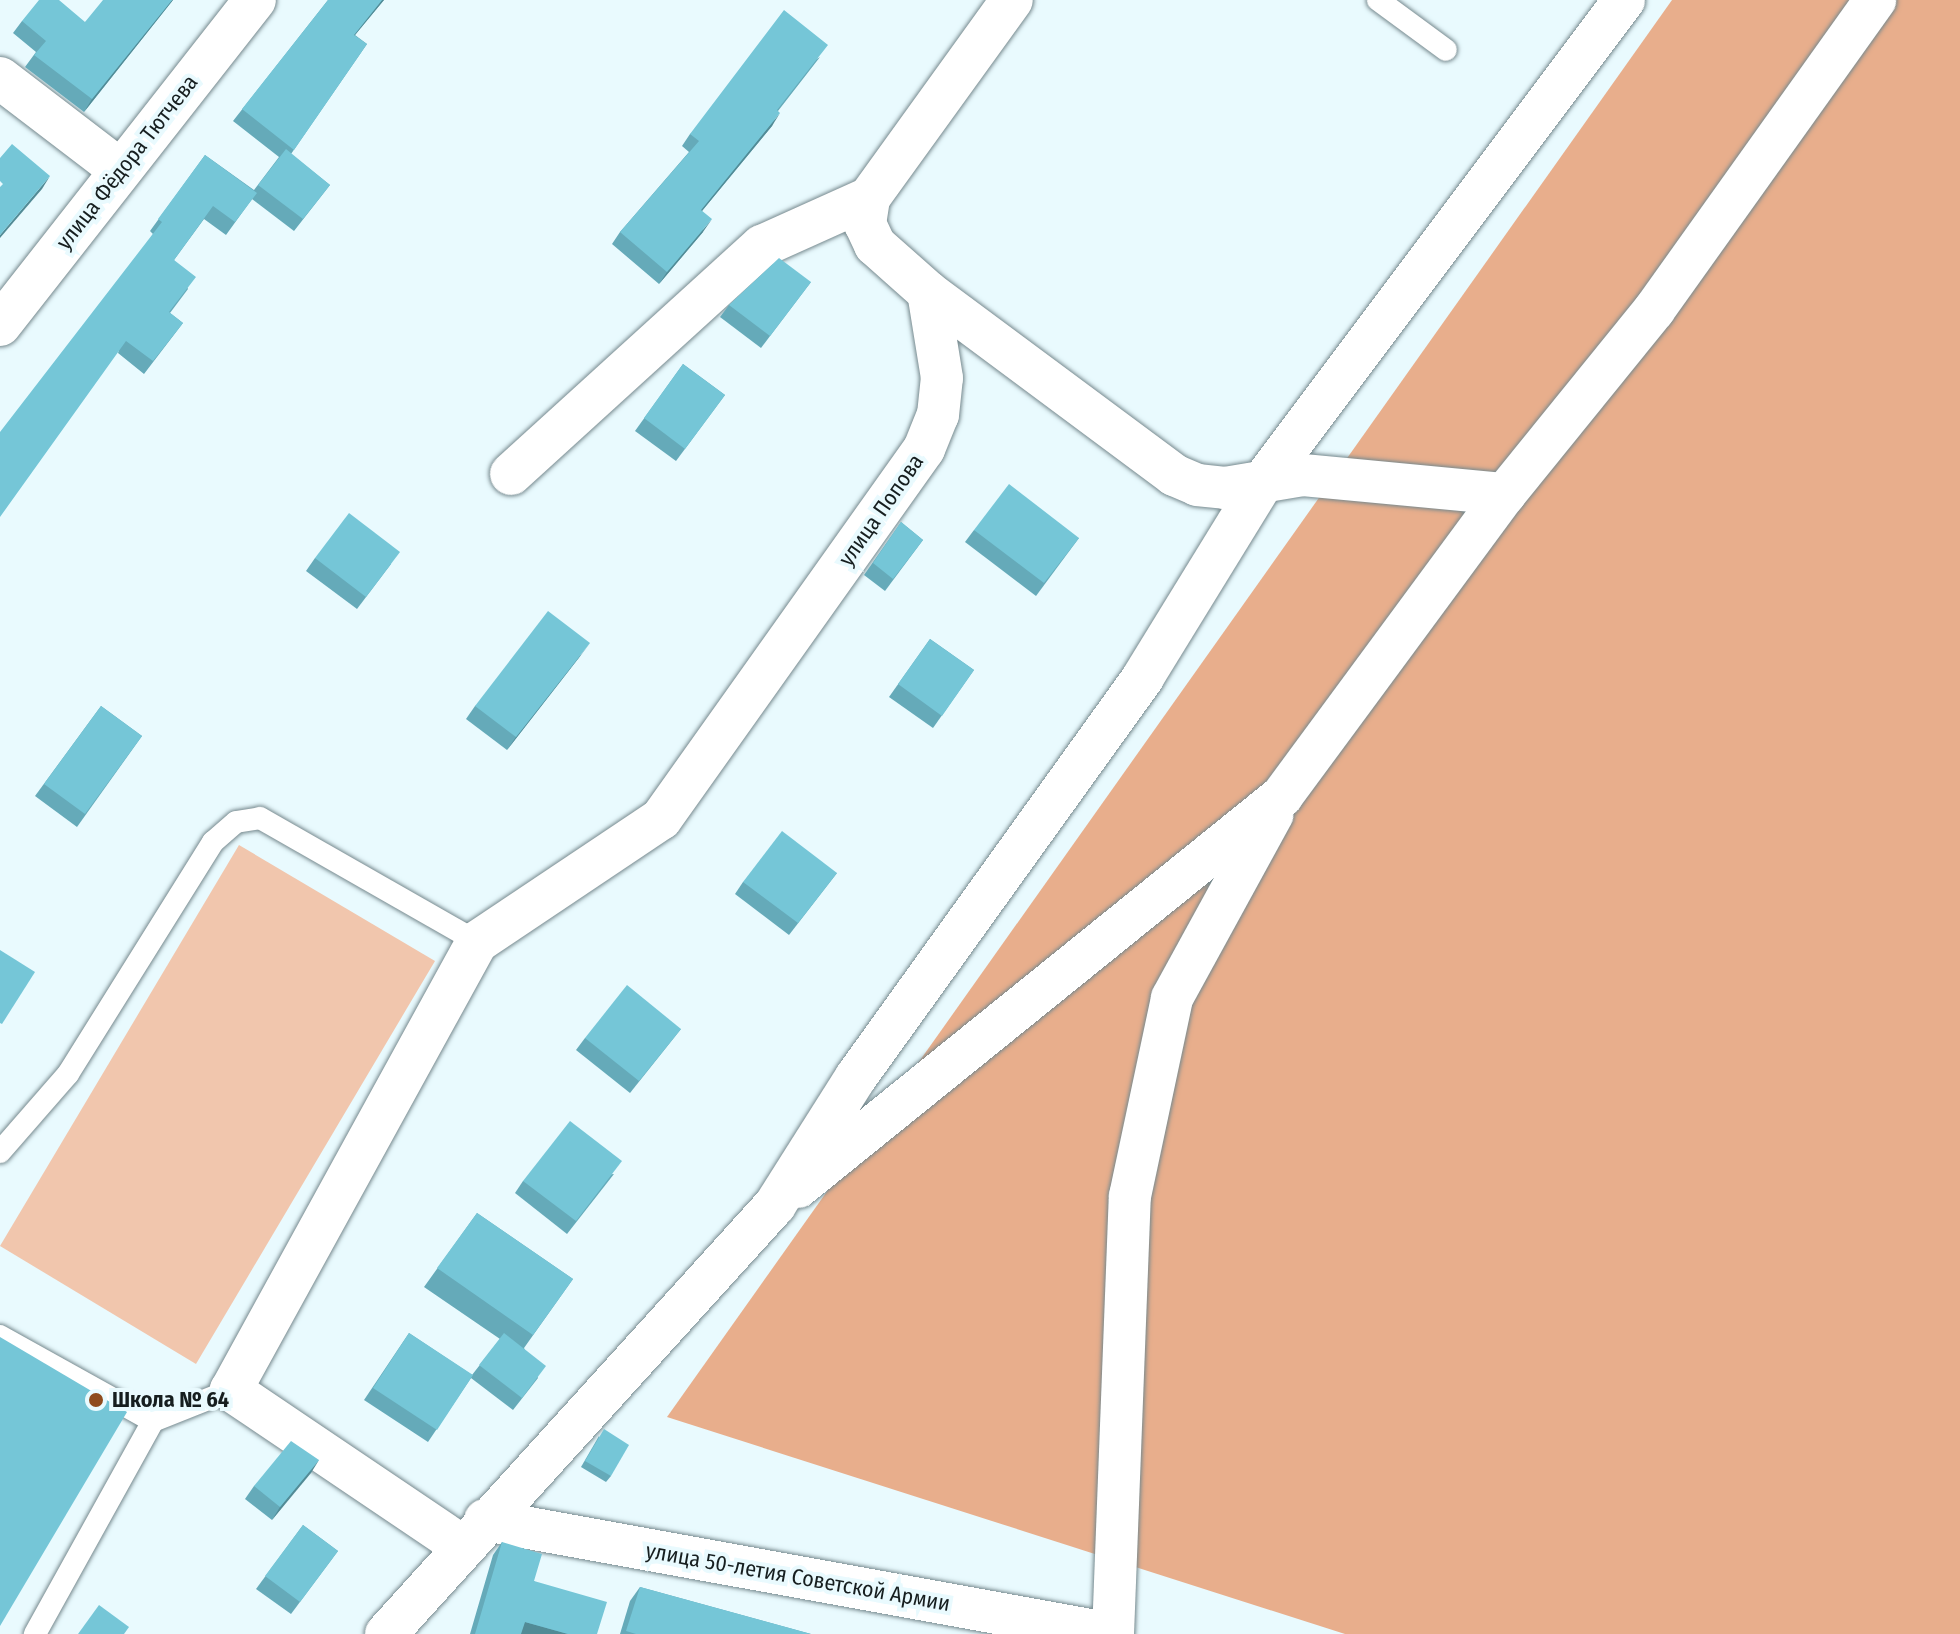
<!DOCTYPE html>
<meta charset="utf-8">
<style>
body{margin:0}
#map{position:relative;width:1960px;height:1634px;overflow:hidden;background:#e9fafe;font-family:"Fira Sans Condensed",sans-serif}
div>[style]{position:absolute}
.green>*{inset:0;background:#f1c6ad}
.forest>*{inset:0;background:#e8ae8c}
.roads{filter:drop-shadow(0 0 2px #76898e) drop-shadow(0 0 2px #76898e)}
.lane>*{height:22px;margin:-11px;padding:0 11px;transform-origin:11px;border-radius:11px;background:#fff}
.street>*{height:42px;margin:-21px;padding:0 21px;transform-origin:21px;border-radius:21px;background:#fff}
.wall>*{inset:0;background:#65aab9}
.shaded-wall>*{inset:0;background:#528b96}
.building>*{inset:0;background:#75c6d7}
.dots>*{width:22px;height:22px;translate:-50% -50%;box-sizing:border-box;border:4px solid #e9fafe;border-radius:50%}
span{translate:-50% -50%;white-space:nowrap;text-align:center;line-height:1.15;-webkit-text-stroke:8px #e9fafe;paint-order:stroke}
.street-label{font-size:22px;color:#161e1f}
.poi-label{font-size:22px;color:#161e1f;font-weight:700}
.left{translate:0 -50%;text-align:left}
</style>
<div id="map">
<div class="green">
<div style="clip-path:polygon(239px 845px,435px 961px,196px 1364px,0 1246px)"></div>
</div>
<div class="forest">
<div style="clip-path:polygon(1672px 0,1960px 0,1960px 1634px,1345px 1634px,667px 1417px)"></div>
</div>
<div class="roads">
<div class="lane">
<div style="left:1378px;top:0;width:84px;rotate:36.3deg"></div>
<div style="left:0;top:1152px;width:103px;rotate:-48.9deg"></div>
<div style="left:68px;top:1074px;width:274px;rotate:-58deg"></div>
<div style="left:213px;top:842px;width:30px;rotate:-41deg"></div>
<div style="left:236px;top:822px;width:24px;rotate:-9deg"></div>
<div style="left:260px;top:818px;width:250px;rotate:29.7deg"></div>
<div style="left:0;top:1336px;width:175px;rotate:29.1deg"></div>
<div style="left:153px;top:1421px;width:244px;rotate:119deg"></div>
<div style="left:153px;top:1421px;width:84px;rotate:-21.7deg"></div>
</div>
<div class="street">
<div style="left:0;top:78px;width:150px;rotate:37.4deg"></div>
<div style="left:928px;top:292px;width:307px;rotate:36.6deg"></div>
<div style="left:1174px;top:475px;width:25px;rotate:23deg"></div>
<div style="left:1197px;top:485px;width:28px;rotate:6deg"></div>
<div style="left:1225px;top:488px;width:79px;rotate:-9.5deg"></div>
<div style="left:1303px;top:475px;width:203px;rotate:5.4deg"></div>
<div style="left:0;top:325px;width:413px;rotate:-51.9deg"></div>
<div style="left:511px;top:474px;width:339px;rotate:-42.3deg"></div>
<div style="left:762px;top:246px;width:117px;rotate:-24.2deg"></div>
<div style="left:798px;top:1187px;width:622px;rotate:-38.93deg"></div>
<div style="left:1282px;top:796px;width:375px;rotate:-53.6deg"></div>
<div style="left:1505px;top:494px;width:237px;rotate:-51deg"></div>
<div style="left:1654px;top:310px;width:381px;rotate:-54.5deg"></div>
<div style="left:485px;top:1520px;width:637px;rotate:10.3deg"></div>
<div style="left:462px;top:1546px;width:279px;rotate:-146deg"></div>
<div style="left:231px;top:1390px;width:511px;rotate:-61.23deg"></div>
<div style="left:477px;top:942px;width:221px;rotate:-33.8deg"></div>
<div style="left:661px;top:819px;width:454px;rotate:-54.6deg"></div>
<div style="left:924px;top:449px;width:37px;rotate:-68deg"></div>
<div style="left:938px;top:415px;width:37px;rotate:-84deg"></div>
<div style="left:942px;top:378px;width:87px;rotate:-99.2deg"></div>
<div style="left:928px;top:292px;width:71px;rotate:-138.4deg"></div>
<div style="left:875px;top:245px;width:23px;rotate:-115deg"></div>
<div style="left:865px;top:224px;width:26px;rotate:-81deg"></div>
<div style="left:869px;top:198px;width:244px;rotate:-54.2deg"></div>
<div style="left:386px;top:1634px;width:579px;rotate:-47.8deg"></div>
<div style="left:775px;top:1205px;width:151px;rotate:-57.7deg"></div>
<div style="left:856px;top:1077px;width:492px;rotate:-54.3deg"></div>
<div style="left:1143px;top:677px;width:231px;rotate:-58.4deg"></div>
<div style="left:1264px;top:480px;width:600px;rotate:-53.13deg"></div>
<div style="left:1113px;top:1634px;width:438px;rotate:-87.8deg"></div>
<div style="left:1130px;top:1196px;width:202px;rotate:-78deg"></div>
<div style="left:1172px;top:998px;width:209px;rotate:-61.3deg"></div>
</div>
</div>
<div class="wall">
<div style="clip-path:polygon(173px 0,84px 112px,25px 67px,36px 52px,13px 33px,22px 21px,85px 22px)"></div>
<div style="clip-path:polygon(328px 0,384px 0,355px 35px,367px 44px,291px 154px,330px 185px,294px 231px,252px 199px,226px 235px,204px 219px,174px 260px,188px 289px,170px 313px,183px 323px,144px 374px,118px 353px,153px 234px,150px 231px,205px 155px,254px 190px,279px 157px,233px 121px)"></div>
<div style="clip-path:polygon(820px 57px,778px 111px,772px 126px,702px 211px,703px 232px,659px 284px,612px 244px,620px 232px,689px 152px,682px 146px,690px 134px)"></div>
<div style="clip-path:polygon(811px 282px,761px 348px,720px 317px,729px 305px)"></div>
<div style="clip-path:polygon(683px 364px,725px 395px,676px 461px,635px 431px)"></div>
<div style="clip-path:polygon(901px 522px,923px 540px,885px 591px,864px 575px)"></div>
<div style="clip-path:polygon(974px 530px,1079px 538px,1036px 596px,965px 542px)"></div>
<div style="clip-path:polygon(315px 558px,391px 564px,357px 609px,306px 571px)"></div>
<div style="clip-path:polygon(930px 639px,974px 670px,933px 728px,889px 697px)"></div>
<div style="clip-path:polygon(581px 655px,507px 750px,466px 719px,475px 706px)"></div>
<div style="clip-path:polygon(101px 706px,142px 736px,77px 827px,35px 796px)"></div>
<div style="clip-path:polygon(837px 873px,789px 935px,735px 894px,743px 882px)"></div>
<div style="clip-path:polygon(681px 1029px,630px 1093px,576px 1050px,585px 1038px)"></div>
<div style="clip-path:polygon(614px 1174px,567px 1234px,515px 1193px,523px 1181px)"></div>
<div style="clip-path:polygon(477px 1213px,573px 1279px,524px 1348px,538px 1378px,513px 1410px,471px 1378px,428px 1442px,364px 1400px,409px 1333px,472px 1375px,500px 1339px,424px 1287px)"></div>
<div style="clip-path:polygon(599px 1436px,611px 1476px,606px 1482px,581px 1467px)"></div>
<div style="clip-path:polygon(319px 1460px,272px 1520px,245px 1499px,254px 1486px)"></div>
<div style="clip-path:polygon(303px 1525px,338px 1551px,291px 1614px,256px 1589px)"></div>
<div style="clip-path:polygon(502px 1542px,534px 1581px,597px 1634px,470px 1634px,493px 1555px)"></div>
<div style="clip-path:polygon(640px 1587px,811px 1634px,620px 1634px,630px 1601px)"></div>
</div>
<div class="shaded-wall">
<div style="clip-path:polygon(172px 0,173px 0,84px 112px,92px 99px)"></div>
<div style="clip-path:polygon(382px 0,384px 0,345px 47px,354px 35px)"></div>
<div style="clip-path:polygon(780px 113px,772px 126px,692px 223px,701px 210px)"></div>
<div style="clip-path:polygon(50px 176px,42px 189px,0 238px,0 235px)"></div>
<div style="clip-path:polygon(712px 219px,703px 232px,659px 284px,667px 272px)"></div>
<div style="clip-path:polygon(590px 643px,581px 655px,507px 750px,516px 737px)"></div>
<div style="clip-path:polygon(319px 1460px,311px 1473px,272px 1520px,280px 1507px)"></div>
<div style="clip-path:polygon(525px 1622px,568px 1634px,517px 1634px)"></div>
</div>
<div class="building">
<div style="clip-path:polygon(39px 0,59px 0,85px 22px,103px 0,172px 0,92px 99px,34px 55px,46px 41px,22px 21px)"></div>
<div style="clip-path:polygon(328px 0,382px 0,354px 35px,367px 44px,294px 150px,242px 109px)"></div>
<div style="clip-path:polygon(784px 10px,828px 45px,777px 110px,780px 113px,701px 210px,712px 219px,667px 272px,620px 232px,699px 141px,690px 134px)"></div>
<div style="clip-path:polygon(12px 144px,50px 176px,0 235px,0 187px,3px 184px,0 181px,0 158px)"></div>
<div style="clip-path:polygon(286px 149px,330px 185px,303px 219px,258px 185px)"></div>
<div style="clip-path:polygon(205px 155px,257px 193px,235px 222px,213px 206px,174px 260px,196px 277px,169px 312px,183px 323px,153px 361px,126px 341px,0 517px,0 432px,162px 222px,158px 219px)"></div>
<div style="clip-path:polygon(779px 258px,811px 282px,770px 336px,729px 305px)"></div>
<div style="clip-path:polygon(683px 364px,725px 395px,685px 449px,644px 418px)"></div>
<div style="clip-path:polygon(1009px 484px,1079px 538px,1044px 583px,974px 530px)"></div>
<div style="clip-path:polygon(349px 513px,400px 552px,366px 597px,315px 558px)"></div>
<div style="clip-path:polygon(901px 522px,923px 540px,893px 579px,873px 563px)"></div>
<div style="clip-path:polygon(548px 611px,590px 643px,516px 737px,475px 706px)"></div>
<div style="clip-path:polygon(930px 639px,974px 670px,942px 716px,898px 684px)"></div>
<div style="clip-path:polygon(101px 706px,142px 736px,85px 814px,44px 784px)"></div>
<div style="clip-path:polygon(782px 831px,837px 873px,798px 923px,743px 882px)"></div>
<div style="clip-path:polygon(0 950px,35px 972px,2px 1024px,0 1023px)"></div>
<div style="clip-path:polygon(627px 985px,681px 1029px,639px 1081px,585px 1038px)"></div>
<div style="clip-path:polygon(570px 1121px,622px 1161px,576px 1221px,523px 1181px)"></div>
<div style="clip-path:polygon(477px 1213px,573px 1279px,533px 1335px,437px 1268px)"></div>
<div style="clip-path:polygon(409px 1333px,473px 1375px,437px 1430px,373px 1388px)"></div>
<div style="clip-path:polygon(504px 1333px,546px 1366px,522px 1398px,479px 1365px)"></div>
<div style="clip-path:polygon(0 1337px,127px 1412px,0 1626px)"></div>
<div style="clip-path:polygon(604px 1429px,629px 1445px,611px 1476px,585px 1461px)"></div>
<div style="clip-path:polygon(291px 1441px,319px 1460px,280px 1507px,254px 1486px)"></div>
<div style="clip-path:polygon(303px 1525px,338px 1551px,300px 1602px,265px 1576px)"></div>
<div style="clip-path:polygon(502px 1542px,542px 1554px,534px 1581px,607px 1602px,597px 1634px,568px 1634px,525px 1622px,521px 1634px,475px 1634px)"></div>
<div style="clip-path:polygon(640px 1587px,811px 1634px,636px 1634px,626px 1631px)"></div>
<div style="clip-path:polygon(99px 1605px,129px 1627px,124px 1634px,78px 1634px)"></div>
</div>
<div class="dots">
<div style="left:96px;top:1400px;background:#8f4b1d"></div>
</div>
<div class="street-label">
<span style="left:127px;top:162px;rotate:-52deg">улица Фёдора Тютчева</span>
<span style="left:881px;top:510px;rotate:-55deg">улица Попова</span>
<span style="left:798px;top:1577px;rotate:10deg">улица 50-летия Советской Армии</span>
</div>
<div class="poi-label">
<span class="left" style="left:112px;top:1400px">Школа № 64</span>
</div>
</div>
